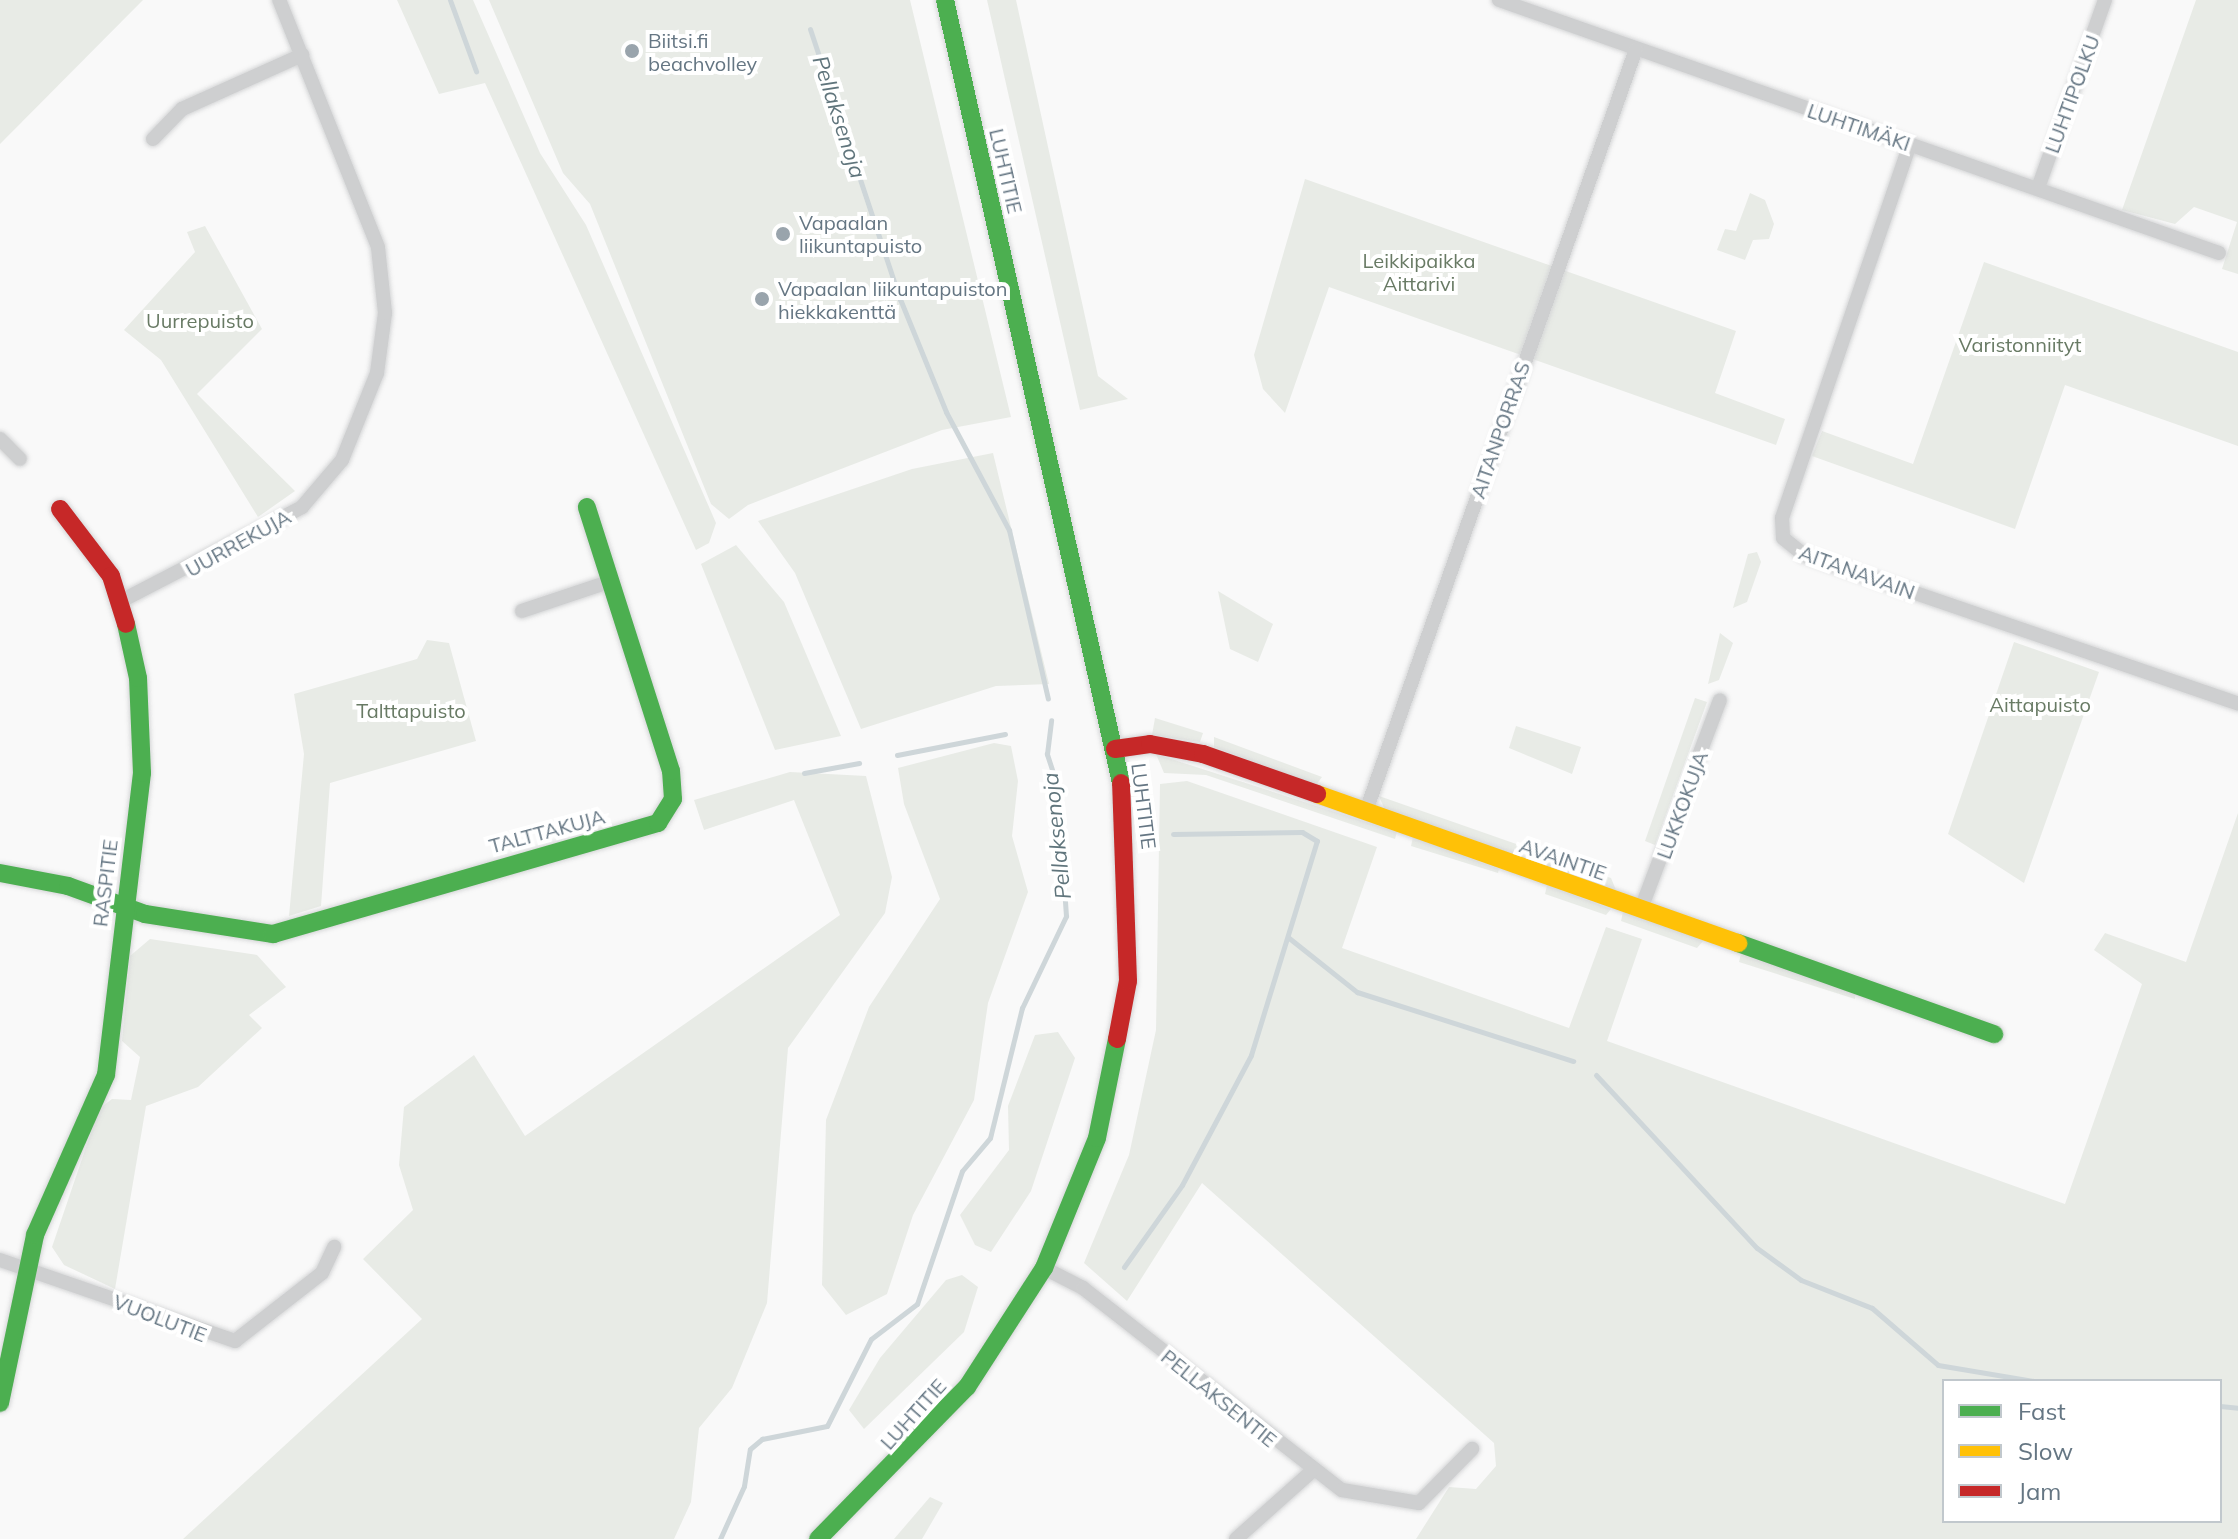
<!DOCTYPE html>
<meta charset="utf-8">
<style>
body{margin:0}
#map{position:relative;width:2238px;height:1539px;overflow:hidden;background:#f9f9f9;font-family:Mulish,sans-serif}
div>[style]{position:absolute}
.green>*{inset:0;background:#e8ebe6}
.stream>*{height:5px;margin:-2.5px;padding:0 2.5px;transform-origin:2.5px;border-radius:2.5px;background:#ced6d9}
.roads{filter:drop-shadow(0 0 2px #d5d6d7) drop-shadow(0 0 2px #d5d6d7)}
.street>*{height:14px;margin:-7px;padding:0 7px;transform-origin:7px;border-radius:7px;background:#cecfd0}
.fast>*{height:18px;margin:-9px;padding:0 9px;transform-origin:9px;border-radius:9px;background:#4caf50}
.slow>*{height:18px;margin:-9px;padding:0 9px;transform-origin:9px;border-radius:9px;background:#ffc107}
.jam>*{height:18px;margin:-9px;padding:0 9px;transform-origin:9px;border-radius:9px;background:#c62828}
.dots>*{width:22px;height:22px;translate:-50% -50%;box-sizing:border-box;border:4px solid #fff;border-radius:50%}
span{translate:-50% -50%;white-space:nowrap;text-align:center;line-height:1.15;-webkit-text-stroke:8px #fff;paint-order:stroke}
.poi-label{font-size:20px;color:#657683}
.left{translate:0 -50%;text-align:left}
.street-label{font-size:20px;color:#657683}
.park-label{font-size:20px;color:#687a64}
.water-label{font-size:22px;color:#60757c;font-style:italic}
.legend{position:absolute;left:1942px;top:1379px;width:280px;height:144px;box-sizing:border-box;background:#fff;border:2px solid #c1c8cd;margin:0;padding:10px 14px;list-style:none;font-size:24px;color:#657683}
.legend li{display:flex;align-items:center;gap:16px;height:40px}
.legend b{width:40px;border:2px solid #c1c8cd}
</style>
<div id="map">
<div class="green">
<div style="clip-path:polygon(0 0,143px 0,0 144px)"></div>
<div style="clip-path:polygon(397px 0,473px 0,540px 153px,586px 225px,716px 523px,709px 543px,696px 550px,485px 83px,439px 94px)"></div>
<div style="clip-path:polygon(489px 0,910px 0,1011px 417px,942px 430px,748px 505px,729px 519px,711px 504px,590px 204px,563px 173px)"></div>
<div style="clip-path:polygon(987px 0,1016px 0,1098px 376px,1128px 399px,1080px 410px)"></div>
<div style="clip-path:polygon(2196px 0,2238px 0,2238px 274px,2222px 269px,2237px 222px,2194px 207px,2175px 224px,2122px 210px)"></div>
<div style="clip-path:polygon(1305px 179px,1736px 331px,1715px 393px,1785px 419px,1776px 445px,1329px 287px,1285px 413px,1263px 389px,1254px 355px)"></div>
<div style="clip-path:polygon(1750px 193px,1765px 200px,1774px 224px,1769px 239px,1753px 240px,1745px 260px,1717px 250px,1725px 229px,1736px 231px)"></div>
<div style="clip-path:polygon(205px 226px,262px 329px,197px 394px,295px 491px,258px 517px,161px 360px,124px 330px,195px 252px,187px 232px)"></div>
<div style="clip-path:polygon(1984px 262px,2238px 352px,2238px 446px,2065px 385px,2015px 529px,1812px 456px,1822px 431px,1913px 464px)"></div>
<div style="clip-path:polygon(993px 453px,1049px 684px,996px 686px,861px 729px,795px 573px,758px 521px,912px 469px)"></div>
<div style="clip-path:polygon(736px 545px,784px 602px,841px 736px,775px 750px,701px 564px)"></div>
<div style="clip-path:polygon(1757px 552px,1761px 562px,1747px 602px,1733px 608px,1748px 554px)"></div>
<div style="clip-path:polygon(1218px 591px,1273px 624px,1258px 662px,1230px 649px)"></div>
<div style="clip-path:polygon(1720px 633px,1733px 643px,1719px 680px,1708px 684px)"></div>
<div style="clip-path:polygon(427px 640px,449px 643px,476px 741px,330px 783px,321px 906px,289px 916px,304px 754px,294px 694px,417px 659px)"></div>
<div style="clip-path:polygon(2014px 642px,2099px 672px,2024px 883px,1948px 834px)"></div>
<div style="clip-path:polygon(1695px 698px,1707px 702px,1655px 845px,1645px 841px)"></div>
<div style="clip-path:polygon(1155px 718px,1203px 733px,1200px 742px,1152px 735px)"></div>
<div style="clip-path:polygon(1516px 726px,1581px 747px,1572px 774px,1509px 748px)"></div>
<div style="clip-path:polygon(1214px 737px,1322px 777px,1316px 785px,1214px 747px)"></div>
<div style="clip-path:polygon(994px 743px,1011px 746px,1018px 781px,1012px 836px,1028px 892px,988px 1003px,974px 1100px,913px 1215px,887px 1294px,846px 1315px,822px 1285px,826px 1120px,869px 1007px,940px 899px,904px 804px,898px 768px)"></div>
<div style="clip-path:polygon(1156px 754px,1397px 832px,1395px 839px,1206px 775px,1164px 773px)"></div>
<div style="clip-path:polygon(790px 772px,866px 776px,892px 877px,885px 913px,788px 1048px,767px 1303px,732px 1388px,699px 1428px,691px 1502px,674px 1539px,183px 1539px,422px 1319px,363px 1259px,413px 1210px,399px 1165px,404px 1107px,474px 1055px,525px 1136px,840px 915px,794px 800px,704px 830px,694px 800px)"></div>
<div style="clip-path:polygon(evenodd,1187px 781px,1377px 847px,1342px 948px,1569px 1028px,1606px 927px,1642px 939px,1607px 1041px,2065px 1204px,2142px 984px,2094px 950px,2105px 933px,2186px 962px,2238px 813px,2238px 1539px,1416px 1539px,1449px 1487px,1476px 1489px,1496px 1466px,1494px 1443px,1202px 1183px,1127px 1301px,1084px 1263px,1129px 1155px,1156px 1030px,1160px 784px,1187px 781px,2220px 1381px,2220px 1521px,1944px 1521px,1944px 1381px,2220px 1381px)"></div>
<div style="clip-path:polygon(1379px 796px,1522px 846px,1522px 850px,1517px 856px,1384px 808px)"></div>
<div style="clip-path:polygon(1413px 837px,1499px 869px,1498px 873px,1411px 846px)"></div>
<div style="clip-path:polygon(1539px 853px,1611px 878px,1616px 890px,1535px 863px)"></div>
<div style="clip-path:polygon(1547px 885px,1611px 909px,1606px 915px,1545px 894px)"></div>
<div style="clip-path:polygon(1623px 912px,1704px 940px,1697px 948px,1621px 921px)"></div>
<div style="clip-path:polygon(150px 939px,257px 955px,286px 987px,249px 1015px,262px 1028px,198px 1087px,146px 1106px,115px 1289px,64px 1265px,52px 1247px,99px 1109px,112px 1099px,131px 1100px,140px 1057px,122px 1041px,130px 956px)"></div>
<div style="clip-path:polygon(1741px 954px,1855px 994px,1855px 999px,1739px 962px)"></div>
<div style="clip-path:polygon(1058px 1032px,1075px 1058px,1031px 1191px,991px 1252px,975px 1245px,960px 1215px,1009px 1150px,1008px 1106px,1035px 1035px)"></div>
<div style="clip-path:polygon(962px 1275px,978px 1287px,964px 1332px,864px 1429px,849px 1410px,880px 1358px,946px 1280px)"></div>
<div style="clip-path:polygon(930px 1497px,943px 1503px,922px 1539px,894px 1539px)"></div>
</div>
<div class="stream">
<div style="left:450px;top:0;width:76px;rotate:69.9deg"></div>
<div style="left:810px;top:29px;width:285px;rotate:71.6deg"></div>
<div style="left:900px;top:299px;width:122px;rotate:67.8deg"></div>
<div style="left:946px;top:412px;width:134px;rotate:61.9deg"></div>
<div style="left:1009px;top:530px;width:173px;rotate:77deg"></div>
<div style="left:897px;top:755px;width:110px;rotate:-11deg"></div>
<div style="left:804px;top:773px;width:56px;rotate:-10.3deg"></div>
<div style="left:1289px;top:938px;width:87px;rotate:38.5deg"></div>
<div style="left:1357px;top:992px;width:227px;rotate:17.7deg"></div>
<div style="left:1596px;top:1075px;width:236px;rotate:47.1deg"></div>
<div style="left:1757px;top:1248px;width:54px;rotate:36deg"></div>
<div style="left:1801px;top:1280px;width:76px;rotate:21.5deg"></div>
<div style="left:1872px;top:1308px;width:87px;rotate:40.8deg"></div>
<div style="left:1938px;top:1365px;width:97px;rotate:9.5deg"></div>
<div style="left:1124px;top:1267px;width:100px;rotate:-54.7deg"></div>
<div style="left:1182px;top:1185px;width:147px;rotate:-62deg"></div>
<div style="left:1251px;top:1055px;width:224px;rotate:-72.9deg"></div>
<div style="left:1317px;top:841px;width:17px;rotate:-149deg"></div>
<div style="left:1302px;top:832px;width:129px;rotate:179.1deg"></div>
<div style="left:2220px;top:1406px;width:18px;rotate:6deg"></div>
<div style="left:720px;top:1539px;width:58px;rotate:-65.6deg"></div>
<div style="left:744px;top:1486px;width:37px;rotate:-81deg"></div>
<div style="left:750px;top:1449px;width:16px;rotate:-40deg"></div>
<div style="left:762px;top:1439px;width:66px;rotate:-11.3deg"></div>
<div style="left:827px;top:1426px;width:97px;rotate:-63.2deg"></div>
<div style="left:871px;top:1339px;width:58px;rotate:-37.3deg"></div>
<div style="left:917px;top:1304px;width:140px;rotate:-71.3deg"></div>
<div style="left:962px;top:1171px;width:43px;rotate:-49.7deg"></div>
<div style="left:990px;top:1138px;width:134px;rotate:-76.2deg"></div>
<div style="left:1022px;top:1008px;width:102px;rotate:-64.4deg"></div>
<div style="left:1066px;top:916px;width:131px;rotate:-93.9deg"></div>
<div style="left:1057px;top:785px;width:33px;rotate:-108deg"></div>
<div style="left:1047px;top:754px;width:34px;rotate:-83deg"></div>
</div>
<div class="roads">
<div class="street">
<div style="left:1499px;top:0;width:763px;rotate:19.36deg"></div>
<div style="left:153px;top:139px;width:42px;rotate:-46deg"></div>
<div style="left:182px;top:109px;width:132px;rotate:-24.2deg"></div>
<div style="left:1910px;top:144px;width:395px;rotate:108.9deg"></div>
<div style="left:1782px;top:518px;width:20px;rotate:87deg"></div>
<div style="left:1783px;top:538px;width:27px;rotate:39deg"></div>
<div style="left:1804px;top:555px;width:459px;rotate:18.9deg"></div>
<div style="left:2038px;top:188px;width:200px;rotate:-70.4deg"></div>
<div style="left:0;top:439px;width:28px;rotate:45deg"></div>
<div style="left:121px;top:601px;width:204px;rotate:-27.4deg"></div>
<div style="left:302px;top:507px;width:62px;rotate:-49.6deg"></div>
<div style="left:342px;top:460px;width:94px;rotate:-68.1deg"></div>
<div style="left:377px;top:373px;width:61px;rotate:-82.4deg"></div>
<div style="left:385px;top:313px;width:66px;rotate:-96.1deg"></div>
<div style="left:378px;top:247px;width:266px;rotate:-111.8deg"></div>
<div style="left:522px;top:611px;width:94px;rotate:-18.6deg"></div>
<div style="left:1366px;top:811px;width:808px;rotate:-70.49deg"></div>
<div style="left:1641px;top:909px;width:223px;rotate:-69.3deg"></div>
<div style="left:0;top:1260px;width:249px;rotate:19deg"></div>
<div style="left:235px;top:1341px;width:110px;rotate:-38deg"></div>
<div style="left:322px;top:1273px;width:29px;rotate:-65deg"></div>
<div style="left:1044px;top:1268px;width:44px;rotate:27.1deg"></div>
<div style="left:1083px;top:1288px;width:328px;rotate:38deg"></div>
<div style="left:1342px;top:1490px;width:78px;rotate:9.6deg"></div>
<div style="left:1419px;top:1503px;width:76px;rotate:-45.5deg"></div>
<div style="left:1236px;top:1539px;width:101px;rotate:-41.8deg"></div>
</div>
<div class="fast">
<div style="left:945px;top:0;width:803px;rotate:77.33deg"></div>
<div style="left:0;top:873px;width:69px;rotate:10.8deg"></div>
<div style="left:68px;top:886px;width:82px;rotate:20deg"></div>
<div style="left:145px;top:914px;width:130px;rotate:8.9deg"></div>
<div style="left:273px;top:934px;width:401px;rotate:-16.1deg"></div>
<div style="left:658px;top:823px;width:28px;rotate:-58deg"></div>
<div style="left:673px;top:799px;width:28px;rotate:-94deg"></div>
<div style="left:671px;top:771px;width:277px;rotate:-107.7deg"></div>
<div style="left:1738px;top:943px;width:272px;rotate:19.6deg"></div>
<div style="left:0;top:1403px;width:172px;rotate:-78.2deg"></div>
<div style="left:35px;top:1235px;width:175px;rotate:-66.1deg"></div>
<div style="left:106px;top:1075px;width:304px;rotate:-83.2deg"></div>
<div style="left:142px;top:773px;width:95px;rotate:-92.4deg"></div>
<div style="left:138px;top:678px;width:55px;rotate:-102.5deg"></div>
<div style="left:818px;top:1539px;width:213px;rotate:-45.6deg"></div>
<div style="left:967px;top:1387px;width:142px;rotate:-57.1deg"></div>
<div style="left:1044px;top:1268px;width:140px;rotate:-67.8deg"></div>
<div style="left:1097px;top:1138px;width:101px;rotate:-78.6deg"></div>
</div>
<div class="slow">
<div style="left:1317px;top:794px;width:447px;rotate:19.5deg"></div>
</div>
<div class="jam">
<div style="left:60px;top:509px;width:84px;rotate:52.7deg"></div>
<div style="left:111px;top:576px;width:50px;rotate:72.6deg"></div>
<div style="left:1115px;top:749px;width:35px;rotate:-8deg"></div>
<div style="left:1150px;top:744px;width:54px;rotate:10.7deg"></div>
<div style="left:1203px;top:754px;width:121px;rotate:19.3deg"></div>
<div style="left:1117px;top:1039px;width:59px;rotate:-79.3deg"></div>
<div style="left:1128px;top:981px;width:198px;rotate:-92deg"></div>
</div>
</div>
<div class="dots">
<div style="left:632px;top:51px;background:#99a4ac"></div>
<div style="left:783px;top:234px;background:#99a4ac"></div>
<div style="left:762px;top:299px;background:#99a4ac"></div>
</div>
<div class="poi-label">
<span class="left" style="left:648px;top:52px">Biitsi.fi<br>beachvolley</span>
<span class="left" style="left:799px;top:234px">Vapaalan<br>liikuntapuisto</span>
<span class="left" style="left:778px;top:300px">Vapaalan liikuntapuiston<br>hiekkakenttä</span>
</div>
<div class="street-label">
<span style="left:2072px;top:94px;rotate:-70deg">LUHTIPOLKU</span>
<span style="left:1859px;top:127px;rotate:19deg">LUHTIMÄKI</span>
<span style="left:1006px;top:171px;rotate:77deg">LUHTITIE</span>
<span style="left:1500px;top:430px;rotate:-71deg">AITANPORRAS</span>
<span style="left:238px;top:543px;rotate:-29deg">UURREKUJA</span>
<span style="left:1857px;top:572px;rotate:20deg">AITANAVAIN</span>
<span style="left:1682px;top:805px;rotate:-70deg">LUKKOKUJA</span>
<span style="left:1144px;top:806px;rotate:83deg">LUHTITIE</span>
<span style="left:547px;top:831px;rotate:-15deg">TALTTAKUJA</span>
<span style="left:1563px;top:859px;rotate:19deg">AVAINTIE</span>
<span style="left:105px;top:883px;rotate:-83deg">RASPITIE</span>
<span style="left:160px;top:1318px;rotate:21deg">VUOLUTIE</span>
<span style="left:1219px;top:1398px;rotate:39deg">PELLAKSENTIE</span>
<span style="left:913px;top:1414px;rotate:-48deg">LUHTITIE</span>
</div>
<div class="park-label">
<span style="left:1419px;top:272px">Leikkipaikka<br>Aittarivi</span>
<span style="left:200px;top:320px">Uurrepuisto</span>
<span style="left:2020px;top:344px">Varistonniityt</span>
<span style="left:2040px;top:704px">Aittapuisto</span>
<span style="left:411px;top:710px">Talttapuisto</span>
</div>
<div class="water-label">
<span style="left:839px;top:117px;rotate:72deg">Pellaksenoja</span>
<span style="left:1057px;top:836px;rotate:-96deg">Pellaksenoja</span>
</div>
<ul class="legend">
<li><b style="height:10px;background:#4caf50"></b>Fast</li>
<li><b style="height:10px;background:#ffc107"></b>Slow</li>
<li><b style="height:10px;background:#c62828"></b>Jam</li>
</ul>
</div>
